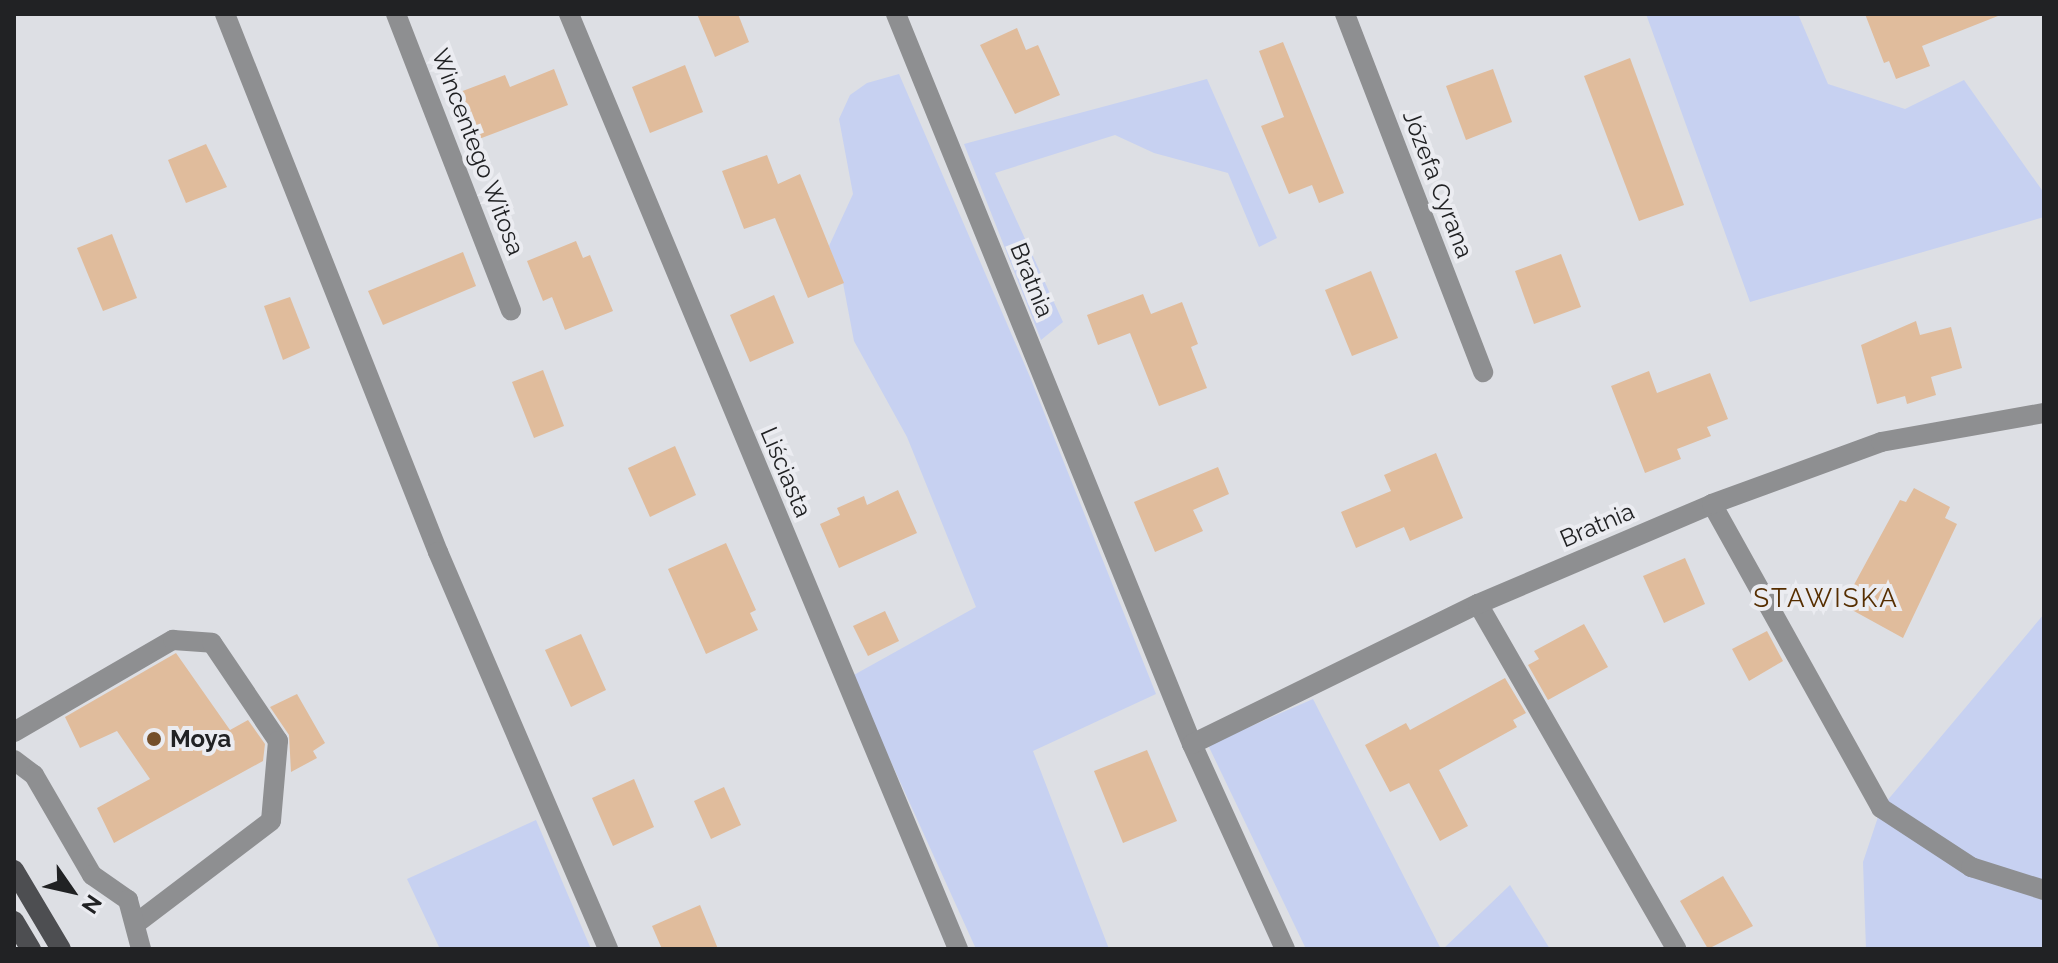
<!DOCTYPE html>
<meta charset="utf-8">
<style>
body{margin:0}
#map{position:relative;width:2058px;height:963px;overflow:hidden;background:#dddfe4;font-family:Raleway,sans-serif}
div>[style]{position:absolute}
.green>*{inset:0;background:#c7d1f1}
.building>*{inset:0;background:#e0bc9c}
.minor>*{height:20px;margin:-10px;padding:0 10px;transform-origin:10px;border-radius:10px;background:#8e8f91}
.major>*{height:20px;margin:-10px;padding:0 10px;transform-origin:10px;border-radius:10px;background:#4d4e51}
.dots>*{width:22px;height:22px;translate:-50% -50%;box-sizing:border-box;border:4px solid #ebecf1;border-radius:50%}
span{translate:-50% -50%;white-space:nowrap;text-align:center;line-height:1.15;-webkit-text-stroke:8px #ebecf1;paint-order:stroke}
.street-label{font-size:24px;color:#212224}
.poi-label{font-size:24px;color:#212224;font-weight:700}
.left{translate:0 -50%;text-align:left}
.neighbourhood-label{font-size:26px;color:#562e00;letter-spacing:2px}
.frame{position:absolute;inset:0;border:16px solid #212224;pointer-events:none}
.north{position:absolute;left:32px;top:851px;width:80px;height:80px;-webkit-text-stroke:6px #ebecf1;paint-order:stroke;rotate:124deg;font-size:22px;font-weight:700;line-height:32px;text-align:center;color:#212224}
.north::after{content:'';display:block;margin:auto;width:28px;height:36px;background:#212224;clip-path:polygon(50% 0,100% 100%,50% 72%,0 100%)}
</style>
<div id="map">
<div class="green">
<div style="clip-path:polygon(1646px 14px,1798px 14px,1828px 84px,1905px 109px,1964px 80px,2044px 193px,2044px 217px,1750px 302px)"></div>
<div style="clip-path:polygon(899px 74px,1030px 377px,1156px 694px,1033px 751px,1109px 949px,976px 949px,852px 676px,976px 607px,907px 437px,854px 341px,843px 283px,829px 246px,853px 194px,839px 119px,850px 95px,867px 83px)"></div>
<div style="clip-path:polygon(1207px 79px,1277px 238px,1259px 247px,1228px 173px,1154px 153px,1115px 135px,995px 173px,1063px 322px,1041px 340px,964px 144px)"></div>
<div style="clip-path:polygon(2044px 614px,2044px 888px,1952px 854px,2000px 887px,2044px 892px,2044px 949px,1866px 949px,1863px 862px,1881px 808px)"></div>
<div style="clip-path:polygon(1313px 699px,1441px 949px,1306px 949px,1208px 745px)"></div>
<div style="clip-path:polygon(536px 820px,591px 949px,440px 949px,407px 879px)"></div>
<div style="clip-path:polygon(1510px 885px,1550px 949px,1443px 949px)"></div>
</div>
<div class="building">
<div style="clip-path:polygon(697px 14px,738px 14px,749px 42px,715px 57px)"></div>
<div style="clip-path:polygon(1865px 14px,1998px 14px,1998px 16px,1922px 46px,1930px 66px,1896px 79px,1889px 61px,1884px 63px)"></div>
<div style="clip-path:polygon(1017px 28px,1026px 50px,1038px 45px,1060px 95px,1015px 114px,980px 45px)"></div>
<div style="clip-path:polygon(1283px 42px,1344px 193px,1319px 203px,1312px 185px,1289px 194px,1261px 126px,1284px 117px,1259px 51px)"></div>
<div style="clip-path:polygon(1630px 58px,1684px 205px,1639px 221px,1584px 76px)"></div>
<div style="clip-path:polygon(685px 65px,703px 112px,650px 133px,632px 87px)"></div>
<div style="clip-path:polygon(554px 69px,568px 105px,479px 139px,460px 92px,505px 75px,510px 87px)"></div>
<div style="clip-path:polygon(1493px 69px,1512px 122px,1466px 140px,1446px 86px)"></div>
<div style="clip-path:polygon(206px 144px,227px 187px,186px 203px,168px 160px)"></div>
<div style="clip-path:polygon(767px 155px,778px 184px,800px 174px,844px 283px,808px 298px,775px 218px,744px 229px,722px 171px)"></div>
<div style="clip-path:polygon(112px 234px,137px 298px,103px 311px,77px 248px)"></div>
<div style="clip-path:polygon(576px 241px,583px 258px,590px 255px,613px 311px,565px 330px,552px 297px,543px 301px,527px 261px)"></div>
<div style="clip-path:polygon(463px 252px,476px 286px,383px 325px,368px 291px)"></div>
<div style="clip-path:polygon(1561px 254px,1581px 307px,1534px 324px,1515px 271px)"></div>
<div style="clip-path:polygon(1371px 271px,1398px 338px,1352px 356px,1325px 290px)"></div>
<div style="clip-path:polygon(1143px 294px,1151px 314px,1182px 302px,1198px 344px,1191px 347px,1207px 388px,1159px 406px,1130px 333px,1098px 345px,1087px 315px)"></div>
<div style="clip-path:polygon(774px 295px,794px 343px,750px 362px,730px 315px)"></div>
<div style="clip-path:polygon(290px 297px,310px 348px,283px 360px,264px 306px)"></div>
<div style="clip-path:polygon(1916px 321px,1920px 335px,1951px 327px,1962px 368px,1931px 377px,1936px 395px,1907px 404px,1905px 396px,1877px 404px,1861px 345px)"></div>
<div style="clip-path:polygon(543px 370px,564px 426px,534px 438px,512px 382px)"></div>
<div style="clip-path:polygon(1649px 371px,1657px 393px,1710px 373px,1728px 419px,1707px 427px,1711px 436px,1677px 449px,1681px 459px,1645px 473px,1611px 386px)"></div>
<div style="clip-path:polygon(675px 446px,696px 495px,650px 517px,628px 468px)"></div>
<div style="clip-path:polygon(1436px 453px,1463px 518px,1410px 541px,1404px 527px,1356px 548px,1341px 512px,1391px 491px,1384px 475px)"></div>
<div style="clip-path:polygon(1218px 467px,1229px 494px,1193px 510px,1203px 531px,1155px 552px,1134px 502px)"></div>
<div style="clip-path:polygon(1914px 488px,1950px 507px,1945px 518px,1957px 524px,1903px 638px,1843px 605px,1900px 500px,1906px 502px)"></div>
<div style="clip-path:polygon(898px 490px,917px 533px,839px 568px,820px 524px,840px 515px,837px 508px,864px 496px,867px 505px)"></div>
<div style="clip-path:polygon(726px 543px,756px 610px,750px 613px,758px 630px,706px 654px,668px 569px)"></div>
<div style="clip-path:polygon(1685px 558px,1705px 604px,1664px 623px,1643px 576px)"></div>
<div style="clip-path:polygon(885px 611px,899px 641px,868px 656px,853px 626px)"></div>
<div style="clip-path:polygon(1584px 624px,1608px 667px,1548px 700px,1528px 665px,1539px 659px,1534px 651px)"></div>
<div style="clip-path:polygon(1767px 631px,1783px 661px,1749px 681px,1732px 649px)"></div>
<div style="clip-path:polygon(581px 634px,606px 690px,571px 707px,545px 650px)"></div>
<div style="clip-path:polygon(176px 653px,230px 730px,248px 720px,265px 744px,263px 761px,114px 843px,97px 808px,150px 779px,117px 731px,80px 748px,65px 717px)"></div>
<div style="clip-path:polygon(1505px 678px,1526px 713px,1513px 720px,1517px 727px,1439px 770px,1468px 826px,1440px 841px,1409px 783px,1390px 792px,1365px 745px,1406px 723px,1410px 730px)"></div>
<div style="clip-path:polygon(297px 694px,325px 743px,313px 751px,317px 758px,291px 772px,289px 735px,270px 707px)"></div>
<div style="clip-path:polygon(1147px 750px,1177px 821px,1123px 843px,1094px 771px)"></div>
<div style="clip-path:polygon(634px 779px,654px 827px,613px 846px,592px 798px)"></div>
<div style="clip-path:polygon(724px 787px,741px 825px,711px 839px,694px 801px)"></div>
<div style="clip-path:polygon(1723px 876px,1753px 926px,1708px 949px,1680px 901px)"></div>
<div style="clip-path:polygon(700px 905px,718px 949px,662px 949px,652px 926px)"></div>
</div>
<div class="minor">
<div style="left:225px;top:14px;width:579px;rotate:68.4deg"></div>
<div style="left:438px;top:552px;width:432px;rotate:66.8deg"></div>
<div style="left:396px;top:14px;width:318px;rotate:68.8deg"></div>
<div style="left:569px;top:14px;width:1013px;rotate:67.41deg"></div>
<div style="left:896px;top:14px;width:788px;rotate:67.93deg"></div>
<div style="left:1192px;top:744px;width:225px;rotate:65.6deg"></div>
<div style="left:1345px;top:14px;width:384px;rotate:68.9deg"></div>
<div style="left:1712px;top:504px;width:348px;rotate:60.9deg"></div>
<div style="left:1881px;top:808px;width:108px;rotate:33.2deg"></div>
<div style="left:1971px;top:867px;width:77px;rotate:17.5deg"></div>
<div style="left:1478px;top:604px;width:398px;rotate:60.1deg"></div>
<div style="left:14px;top:732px;width:184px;rotate:-30.1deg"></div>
<div style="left:173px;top:640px;width:39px;rotate:4deg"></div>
<div style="left:212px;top:643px;width:118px;rotate:56deg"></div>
<div style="left:278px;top:741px;width:80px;rotate:95deg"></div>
<div style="left:271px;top:821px;width:167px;rotate:142.8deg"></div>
<div style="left:1192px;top:744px;width:318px;rotate:-26.1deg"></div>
<div style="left:1478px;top:604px;width:254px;rotate:-23.1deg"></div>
<div style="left:1712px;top:504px;width:180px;rotate:-20.1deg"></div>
<div style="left:1881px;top:442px;width:166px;rotate:-10.1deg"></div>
<div style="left:14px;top:760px;width:25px;rotate:37deg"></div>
<div style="left:34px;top:775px;width:116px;rotate:59.9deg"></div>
<div style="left:92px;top:875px;width:44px;rotate:34.8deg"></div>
<div style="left:128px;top:900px;width:51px;rotate:75.1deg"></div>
</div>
<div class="major">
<div style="left:14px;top:870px;width:92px;rotate:59.3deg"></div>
<div style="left:14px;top:921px;width:33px;rotate:59deg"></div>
</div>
<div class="dots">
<div style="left:154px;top:739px;background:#744f2a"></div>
</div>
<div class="street-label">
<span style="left:478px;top:152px;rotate:69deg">Wincentego Witosa</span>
<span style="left:1438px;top:184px;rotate:69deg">Józefa Cyrana</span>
<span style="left:1032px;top:280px;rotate:68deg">Bratnia</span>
<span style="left:786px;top:472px;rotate:67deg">Liściasta</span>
<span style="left:1597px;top:525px;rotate:-23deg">Bratnia</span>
</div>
<div class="poi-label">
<span class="left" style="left:170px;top:739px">Moya</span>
</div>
<div class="neighbourhood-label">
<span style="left:1826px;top:599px">STAWISKA</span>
</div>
<div class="frame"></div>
<div class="north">N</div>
</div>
